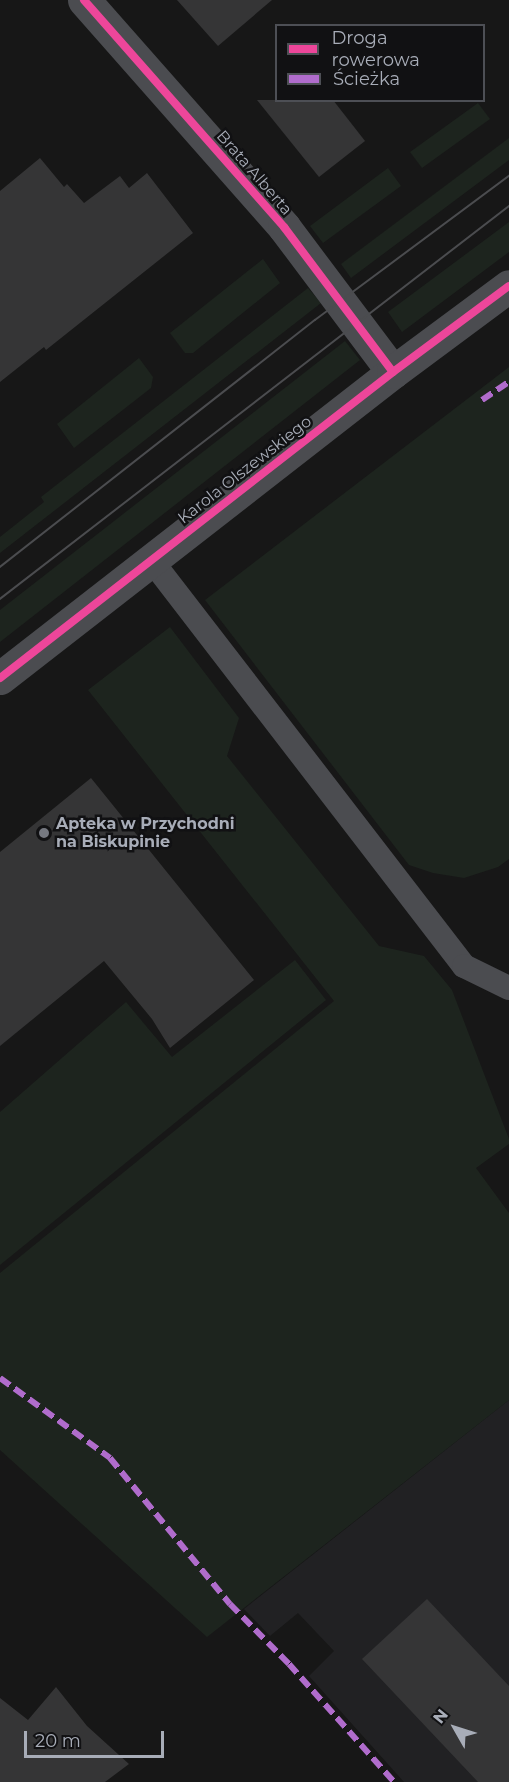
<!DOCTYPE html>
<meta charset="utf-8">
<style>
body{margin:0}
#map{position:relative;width:509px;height:1782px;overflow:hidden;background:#171717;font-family:Montserrat,sans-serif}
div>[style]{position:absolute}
.built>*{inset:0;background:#212123}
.green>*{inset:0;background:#1d241e}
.building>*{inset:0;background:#353536}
.service>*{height:24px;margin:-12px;padding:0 12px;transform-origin:12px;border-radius:12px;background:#4b4c50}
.minor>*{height:33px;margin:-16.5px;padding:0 16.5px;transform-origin:16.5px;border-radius:16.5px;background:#4b4c50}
.tertiary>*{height:33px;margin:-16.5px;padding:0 16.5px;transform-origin:16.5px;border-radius:16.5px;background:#4b4c50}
.tram>*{height:1.5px;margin:-0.75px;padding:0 0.75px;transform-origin:0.75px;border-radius:0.75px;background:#4b4c4f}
.quiet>*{height:6px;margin-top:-3px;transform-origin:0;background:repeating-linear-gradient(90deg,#b06ccc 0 12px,transparent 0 18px)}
.cycleway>*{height:8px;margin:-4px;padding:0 4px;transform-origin:4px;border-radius:4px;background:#ed469a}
.dots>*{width:16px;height:16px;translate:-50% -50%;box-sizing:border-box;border:3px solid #111113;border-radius:50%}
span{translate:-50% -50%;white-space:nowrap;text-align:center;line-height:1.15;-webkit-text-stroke:5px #111113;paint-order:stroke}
.street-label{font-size:16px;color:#a8adb8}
.poi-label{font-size:16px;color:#a8adb8;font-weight:700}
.left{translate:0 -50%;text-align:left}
.legend{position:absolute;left:275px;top:24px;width:210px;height:78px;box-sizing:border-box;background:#111113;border:2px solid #4d4f55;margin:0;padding:8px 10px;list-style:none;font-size:18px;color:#a8adb8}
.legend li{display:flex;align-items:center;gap:12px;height:30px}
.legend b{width:30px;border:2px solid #4d4f55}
.north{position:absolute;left:425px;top:1698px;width:60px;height:60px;-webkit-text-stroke:4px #111113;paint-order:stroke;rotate:309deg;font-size:16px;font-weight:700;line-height:24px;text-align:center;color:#a8adb8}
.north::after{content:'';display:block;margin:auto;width:21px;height:27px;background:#a8adb8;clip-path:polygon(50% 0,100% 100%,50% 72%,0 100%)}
.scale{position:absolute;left:24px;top:1731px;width:140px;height:27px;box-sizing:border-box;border:3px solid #a8adb8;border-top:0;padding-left:8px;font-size:18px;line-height:21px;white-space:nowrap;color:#a8adb8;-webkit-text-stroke:4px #111113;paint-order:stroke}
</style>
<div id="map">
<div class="built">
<div style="clip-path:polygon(509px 1400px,509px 1782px,404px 1782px,309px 1676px,334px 1651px,298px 1613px,270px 1636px,244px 1609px)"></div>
</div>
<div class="green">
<div style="clip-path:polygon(478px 103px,490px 119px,422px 168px,410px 152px)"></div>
<div style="clip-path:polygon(509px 138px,509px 160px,351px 278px,341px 264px)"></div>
<div style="clip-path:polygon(388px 168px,401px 186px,323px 243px,310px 226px)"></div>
<div style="clip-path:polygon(509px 222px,509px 252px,402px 332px,388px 312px)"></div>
<div style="clip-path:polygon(263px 259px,280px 283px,193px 353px,185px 353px,170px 333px)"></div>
<div style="clip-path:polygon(308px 288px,321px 303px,0 553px,0 537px,44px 502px,41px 497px)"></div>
<div style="clip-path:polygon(345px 341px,360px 360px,0 642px,0 610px)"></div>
<div style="clip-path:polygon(139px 358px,153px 377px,151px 388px,74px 448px,57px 424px)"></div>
<div style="clip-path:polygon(509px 367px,509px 859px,498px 867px,464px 878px,433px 873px,409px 865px,205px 600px)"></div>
<div style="clip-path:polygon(170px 627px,239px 718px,227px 756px,379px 946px,424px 956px,452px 990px,509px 1139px,509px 1144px,476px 1168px,509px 1213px,509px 1400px,207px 1637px,0 1450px,0 1273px,334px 1001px,88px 690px)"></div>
<div style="clip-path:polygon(295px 960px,326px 1000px,0 1265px,0 1112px,126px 1002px,172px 1057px)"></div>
</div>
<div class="building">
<div style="clip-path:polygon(177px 0,272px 0,218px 46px)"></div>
<div style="clip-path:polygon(257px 100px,333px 100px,365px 141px,319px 177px)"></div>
<div style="clip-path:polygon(40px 158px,64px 187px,67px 184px,84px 203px,120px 176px,129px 188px,147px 173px,193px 233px,46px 350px,44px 347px,0 382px,0 191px)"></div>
<div style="clip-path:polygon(91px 778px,254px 980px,170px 1048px,152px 1019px,104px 961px,0 1046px,0 852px)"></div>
<div style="clip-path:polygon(427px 1599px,509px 1686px,509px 1782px,478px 1782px,362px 1659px)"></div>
<div style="clip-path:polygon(56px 1687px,87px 1726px,129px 1764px,105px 1782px,0 1782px,0 1698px,28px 1720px)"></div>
</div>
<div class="service">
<div style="left:152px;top:561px;width:511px;rotate:52.39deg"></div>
<div style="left:464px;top:966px;width:50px;rotate:26.1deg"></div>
</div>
<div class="minor">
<div style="left:84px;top:0;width:303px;rotate:48.6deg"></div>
<div style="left:284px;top:227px;width:181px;rotate:53.1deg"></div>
</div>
<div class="tertiary">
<div style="left:0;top:678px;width:498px;rotate:-37.9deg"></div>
<div style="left:393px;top:372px;width:144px;rotate:-36.6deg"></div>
</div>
<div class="tram">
<div style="left:0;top:567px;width:400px;rotate:-38.1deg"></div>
<div style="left:315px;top:320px;width:242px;rotate:-36.6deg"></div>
<div style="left:0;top:599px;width:643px;rotate:-37.67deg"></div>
</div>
<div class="quiet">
<div style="left:482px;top:400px;width:32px;rotate:-34deg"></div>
<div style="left:0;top:1378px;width:136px;rotate:36deg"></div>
<div style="left:110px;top:1458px;width:189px;rotate:50.6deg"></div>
<div style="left:230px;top:1604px;width:84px;rotate:45.5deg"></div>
<div style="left:289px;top:1664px;width:158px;rotate:48.3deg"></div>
</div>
<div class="cycleway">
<div style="left:84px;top:0;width:303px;rotate:48.6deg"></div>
<div style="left:284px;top:227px;width:181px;rotate:53.1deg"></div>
<div style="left:0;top:678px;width:498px;rotate:-37.9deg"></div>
<div style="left:393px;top:372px;width:144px;rotate:-36.6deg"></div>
</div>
<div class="dots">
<div style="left:44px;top:833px;background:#757880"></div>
</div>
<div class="street-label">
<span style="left:254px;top:173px;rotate:49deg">Brata Alberta</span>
<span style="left:245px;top:470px;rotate:-38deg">Karola Olszewskiego</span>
</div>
<div class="poi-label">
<span class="left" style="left:56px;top:833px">Apteka w Przychodni<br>na Biskupinie</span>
</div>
<ul class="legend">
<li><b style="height:8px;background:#ed469a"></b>Droga rowerowa</li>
<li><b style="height:8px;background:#b06ccc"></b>Ścieżka</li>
</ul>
<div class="north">N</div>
<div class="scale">20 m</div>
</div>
